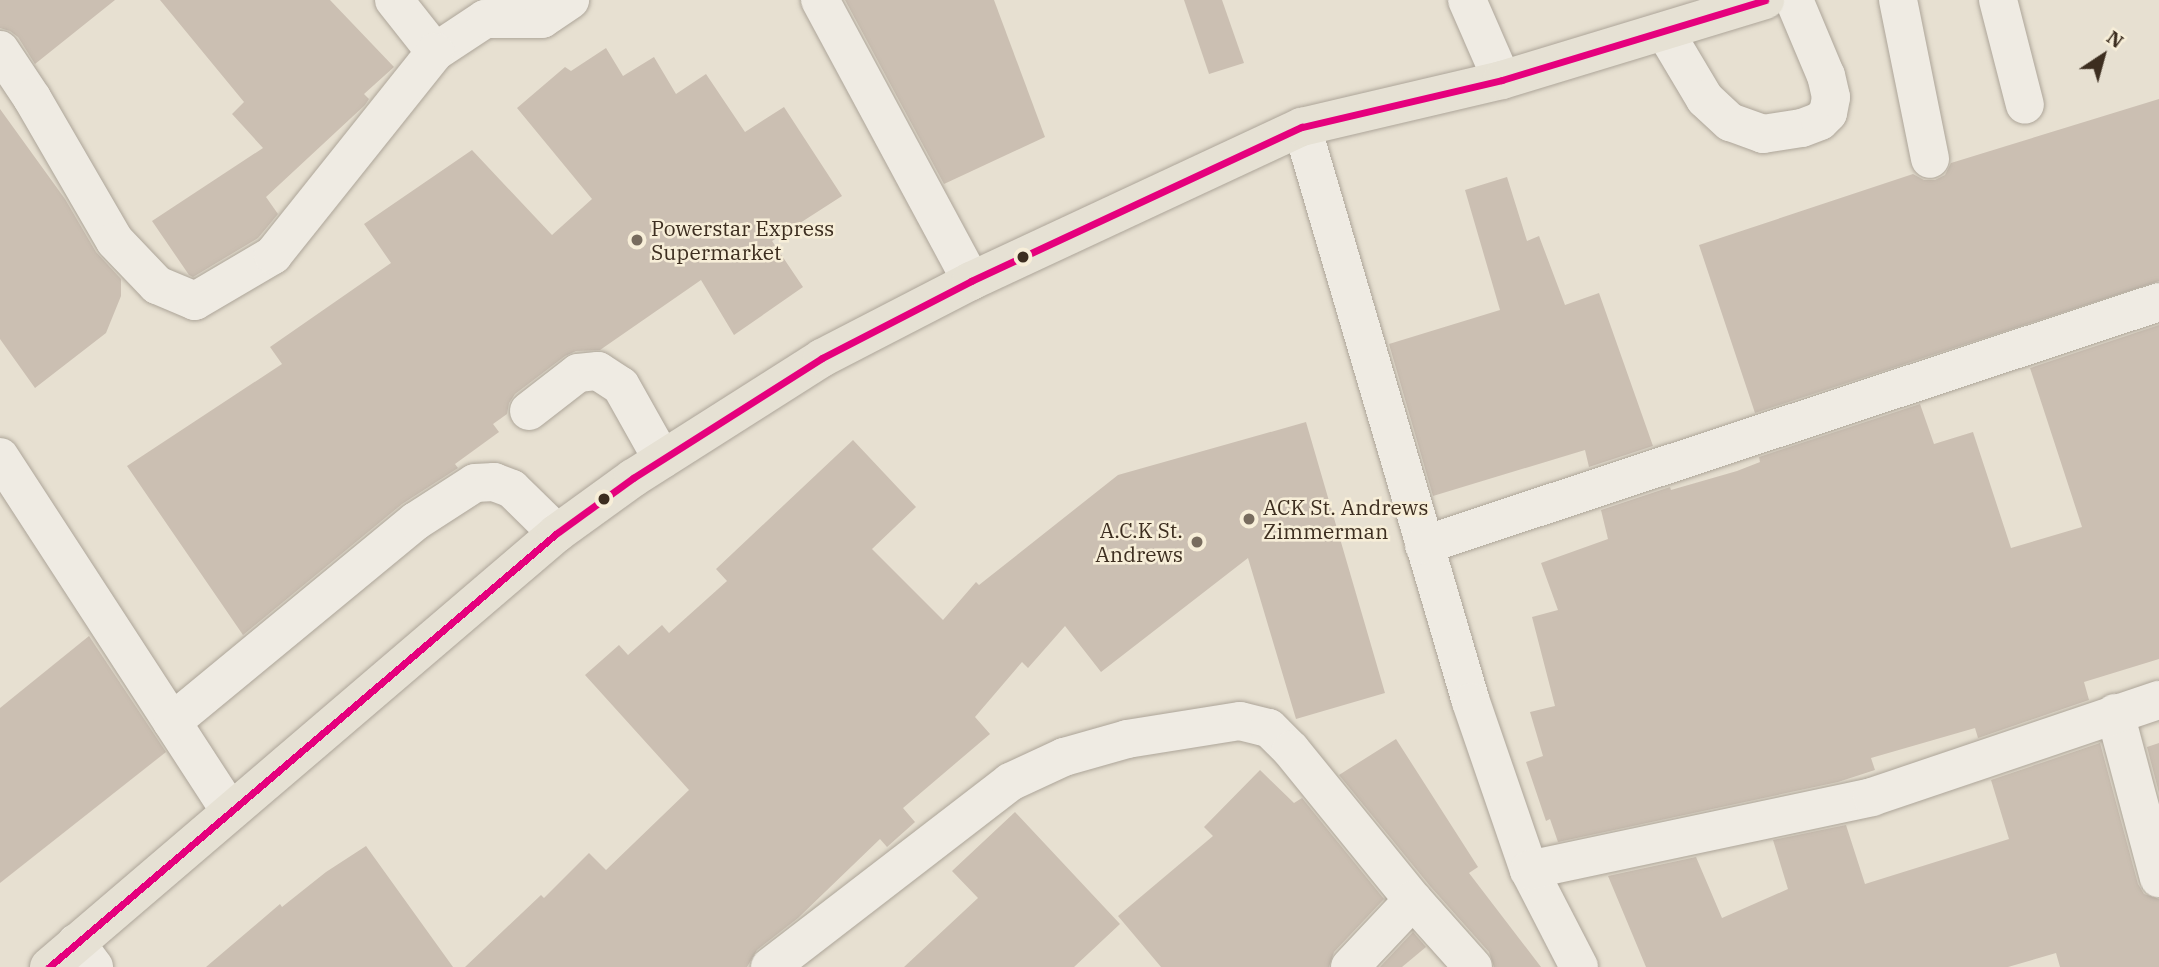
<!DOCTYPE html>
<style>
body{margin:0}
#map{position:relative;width:2159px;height:967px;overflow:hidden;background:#e7e0d1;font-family:"IBM Plex Serif",serif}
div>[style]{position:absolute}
.building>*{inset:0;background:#cbbfb2}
.roads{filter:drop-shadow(0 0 2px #ada599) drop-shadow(0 0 2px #ada599)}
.minor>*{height:38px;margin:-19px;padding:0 19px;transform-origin:19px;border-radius:19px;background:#efebe3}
.major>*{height:38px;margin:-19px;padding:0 19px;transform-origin:19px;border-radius:19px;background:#e6e1d4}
.bus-1>*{height:7px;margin:-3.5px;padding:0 3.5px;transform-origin:3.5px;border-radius:3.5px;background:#e5007d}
.dots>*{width:19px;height:19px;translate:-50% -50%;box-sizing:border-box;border:4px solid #f7eed8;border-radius:50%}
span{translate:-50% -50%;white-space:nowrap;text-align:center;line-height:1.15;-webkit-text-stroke:5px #f7eed8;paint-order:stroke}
.poi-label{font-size:21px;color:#3d2e20}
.left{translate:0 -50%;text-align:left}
.right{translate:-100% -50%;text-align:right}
.north{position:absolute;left:2068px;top:21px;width:70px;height:70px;-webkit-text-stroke:5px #f7eed8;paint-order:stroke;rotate:36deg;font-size:19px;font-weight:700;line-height:28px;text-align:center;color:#3d2e20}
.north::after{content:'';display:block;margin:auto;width:24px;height:32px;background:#3d2e20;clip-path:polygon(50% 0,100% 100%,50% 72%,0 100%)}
</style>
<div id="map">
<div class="building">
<div style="clip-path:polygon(0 0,115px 0,35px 64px,18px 37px,10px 31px,0 28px)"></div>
<div style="clip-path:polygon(160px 0,330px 0,394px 67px,364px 94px,369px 99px,365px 105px,266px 197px,278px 214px,258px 238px,193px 277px,189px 275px,152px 221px,263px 148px,232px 114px,244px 102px)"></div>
<div style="clip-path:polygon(845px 0,994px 0,1045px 137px,944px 184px)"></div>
<div style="clip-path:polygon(1184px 0,1222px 0,1244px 63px,1209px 74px)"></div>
<div style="clip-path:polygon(606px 48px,623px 76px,654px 57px,676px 94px,706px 74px,745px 132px,784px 107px,842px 196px,772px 241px,803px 287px,734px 335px,701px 280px,600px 350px,576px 351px,565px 356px,515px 394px,509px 403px,507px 414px,493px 424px,499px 432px,455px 464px,458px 468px,402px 504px,243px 635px,127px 466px,282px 364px,270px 347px,391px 263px,364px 224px,472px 150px,552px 235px,592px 199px,517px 108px,565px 67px,571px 71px)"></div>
<div style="clip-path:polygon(2159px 99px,2159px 281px,1755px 413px,1699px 245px,1913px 174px,1924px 180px,1935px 180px,1945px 175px,1951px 163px)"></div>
<div style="clip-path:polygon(0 109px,65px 199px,96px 252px,121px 279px,121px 296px,106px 333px,35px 388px,0 339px)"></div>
<div style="clip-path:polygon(1507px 177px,1527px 241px,1539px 236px,1565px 305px,1599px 293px,1653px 446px,1589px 467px,1585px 450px,1433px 496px,1389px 344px,1500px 310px,1465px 190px)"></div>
<div style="clip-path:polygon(2159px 325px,2159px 659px,2084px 682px,2089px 700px,1978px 738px,1975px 728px,1871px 758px,1875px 770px,1838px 782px,1558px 842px,1550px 819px,1546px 821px,1526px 762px,1543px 756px,1530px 712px,1555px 706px,1532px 617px,1558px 610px,1541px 563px,1608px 539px,1601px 510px,1670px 487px,1671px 490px,1737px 471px,1760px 462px,1759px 457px,1920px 404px,1934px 444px,1973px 432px,2011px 548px,2082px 527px,2030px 368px)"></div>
<div style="clip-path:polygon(1306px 422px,1385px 693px,1296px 719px,1248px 558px,1101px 672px,1065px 626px,1028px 668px,1022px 662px,975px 717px,990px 734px,903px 808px,915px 822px,887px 847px,880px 839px,798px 918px,757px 950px,747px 967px,465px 967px,541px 895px,544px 898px,589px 853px,606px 870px,689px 790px,585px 675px,619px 645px,628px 655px,662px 625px,669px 633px,727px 581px,716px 569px,853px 440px,916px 507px,872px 549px,943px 620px,976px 582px,979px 585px,1118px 475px)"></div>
<div style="clip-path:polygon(89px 636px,166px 752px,0 883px,0 708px)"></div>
<div style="clip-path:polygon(1396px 739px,1478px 867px,1469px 873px,1541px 967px,1494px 967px,1489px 952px,1430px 886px,1339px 775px)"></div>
<div style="clip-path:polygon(2100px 743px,2138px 884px,2144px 894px,2159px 899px,2159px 967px,2060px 967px,2056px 953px,2008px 967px,1646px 967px,1608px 876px,1696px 857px,1722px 918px,1788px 889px,1773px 840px,1846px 825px,1865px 884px,2009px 839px,1991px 780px)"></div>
<div style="clip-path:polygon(2159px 743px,2159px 793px,2147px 747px)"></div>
<div style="clip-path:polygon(1260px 770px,1294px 803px,1302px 798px,1384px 899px,1334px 952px,1329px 967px,1161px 967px,1118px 916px,1213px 836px,1204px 827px)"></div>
<div style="clip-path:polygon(1015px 812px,1120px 924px,1074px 967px,904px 967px,978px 898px,952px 871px)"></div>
<div style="clip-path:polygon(366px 846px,453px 967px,206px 967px,280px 904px,282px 907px,326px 872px)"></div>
<div style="clip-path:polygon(1413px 932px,1426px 947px,1402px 967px,1380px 967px)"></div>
</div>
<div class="roads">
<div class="minor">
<div style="left:394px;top:0;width:66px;rotate:51.7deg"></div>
<div style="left:435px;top:52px;width:60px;rotate:-33.4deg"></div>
<div style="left:485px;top:19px;width:57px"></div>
<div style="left:542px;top:19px;width:34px;rotate:-34deg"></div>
<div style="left:820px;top:0;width:319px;rotate:61.7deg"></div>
<div style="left:1467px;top:0;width:87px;rotate:66.4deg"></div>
<div style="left:1898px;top:0;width:162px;rotate:78.6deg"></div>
<div style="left:1998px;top:0;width:108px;rotate:75.6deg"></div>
<div style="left:1665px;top:32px;width:78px;rotate:59.2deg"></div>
<div style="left:1705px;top:99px;width:34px;rotate:43deg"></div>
<div style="left:1730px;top:122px;width:35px;rotate:20deg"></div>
<div style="left:1763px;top:134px;width:39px;rotate:-9deg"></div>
<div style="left:1802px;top:128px;width:19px;rotate:-21deg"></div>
<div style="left:1820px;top:121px;width:11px;rotate:-45deg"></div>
<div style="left:1828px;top:113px;width:16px;rotate:-79deg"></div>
<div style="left:1831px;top:97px;width:22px;rotate:-103deg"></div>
<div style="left:1826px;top:76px;width:82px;rotate:-112.8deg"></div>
<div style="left:0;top:50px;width:58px;rotate:56.3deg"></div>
<div style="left:32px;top:98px;width:165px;rotate:59.9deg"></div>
<div style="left:115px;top:241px;width:61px;rotate:46.3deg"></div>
<div style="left:157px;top:285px;width:41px;rotate:22.8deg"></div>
<div style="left:195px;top:301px;width:91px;rotate:-30.5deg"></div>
<div style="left:273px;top:255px;width:260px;rotate:-51.4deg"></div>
<div style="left:1302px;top:127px;width:599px;rotate:73.62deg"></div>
<div style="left:1471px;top:702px;width:178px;rotate:71deg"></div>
<div style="left:1529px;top:870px;width:109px;rotate:62.7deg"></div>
<div style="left:529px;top:411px;width:62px;rotate:-37.8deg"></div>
<div style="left:578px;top:373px;width:20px;rotate:-6deg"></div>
<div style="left:598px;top:371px;width:27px;rotate:33deg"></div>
<div style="left:621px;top:386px;width:84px;rotate:60.7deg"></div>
<div style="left:0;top:457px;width:422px;rotate:57deg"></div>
<div style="left:1424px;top:545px;width:774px;rotate:-18.29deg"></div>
<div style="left:2115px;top:713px;width:171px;rotate:75.1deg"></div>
<div style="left:172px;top:722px;width:316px;rotate:-39.5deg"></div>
<div style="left:416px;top:521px;width:70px;rotate:-32.8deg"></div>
<div style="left:475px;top:483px;width:19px;rotate:-3deg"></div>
<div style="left:494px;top:482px;width:19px;rotate:21deg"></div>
<div style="left:512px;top:489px;width:63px;rotate:44.4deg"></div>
<div style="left:1529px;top:870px;width:351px;rotate:-12deg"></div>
<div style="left:1872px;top:797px;width:303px;rotate:-18.7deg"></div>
<div style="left:76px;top:943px;width:30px;rotate:53deg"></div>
<div style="left:770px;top:967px;width:303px;rotate:-37.6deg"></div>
<div style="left:1010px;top:782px;width:60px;rotate:-24.8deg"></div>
<div style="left:1064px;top:757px;width:66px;rotate:-15.9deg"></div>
<div style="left:1127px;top:739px;width:114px;rotate:-9.1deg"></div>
<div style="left:1240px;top:721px;width:30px;rotate:14deg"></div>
<div style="left:1269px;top:728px;width:31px;rotate:45deg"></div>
<div style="left:1291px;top:750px;width:193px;rotate:50.9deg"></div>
<div style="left:1413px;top:900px;width:90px;rotate:48.2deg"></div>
<div style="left:1350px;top:967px;width:92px;rotate:-46.8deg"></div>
</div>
<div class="major">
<div style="left:49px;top:967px;width:668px;rotate:-40.51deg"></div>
<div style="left:557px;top:533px;width:94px;rotate:-35.9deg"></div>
<div style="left:633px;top:478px;width:224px;rotate:-32.4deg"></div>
<div style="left:822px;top:358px;width:168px;rotate:-27.3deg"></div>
<div style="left:971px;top:281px;width:365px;rotate:-25deg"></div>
<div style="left:1302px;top:127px;width:205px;rotate:-13.2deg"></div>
<div style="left:1502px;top:80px;width:275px;rotate:-16.9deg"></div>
</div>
</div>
<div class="bus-1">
<div style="left:49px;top:967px;width:668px;rotate:-40.51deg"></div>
<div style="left:557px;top:533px;width:94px;rotate:-35.9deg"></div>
<div style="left:633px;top:478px;width:224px;rotate:-32.4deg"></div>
<div style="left:822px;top:358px;width:168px;rotate:-27.3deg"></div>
<div style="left:971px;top:281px;width:365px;rotate:-25deg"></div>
<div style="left:1302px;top:127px;width:205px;rotate:-13.2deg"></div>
<div style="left:1502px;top:80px;width:275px;rotate:-16.9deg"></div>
</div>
<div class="dots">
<div style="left:637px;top:240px;background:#786c5e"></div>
<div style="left:1023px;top:257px;background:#3d2e20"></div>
<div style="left:604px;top:499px;background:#3d2e20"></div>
<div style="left:1249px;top:519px;background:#786c5e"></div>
<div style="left:1197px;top:542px;background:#786c5e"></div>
</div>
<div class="poi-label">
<span class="left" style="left:651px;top:240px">Powerstar Express<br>Supermarket</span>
<span class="left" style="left:1263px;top:519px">ACK St. Andrews<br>Zimmerman</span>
<span class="right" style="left:1183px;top:542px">A.C.K St.<br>Andrews</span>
</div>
<div class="north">N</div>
</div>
